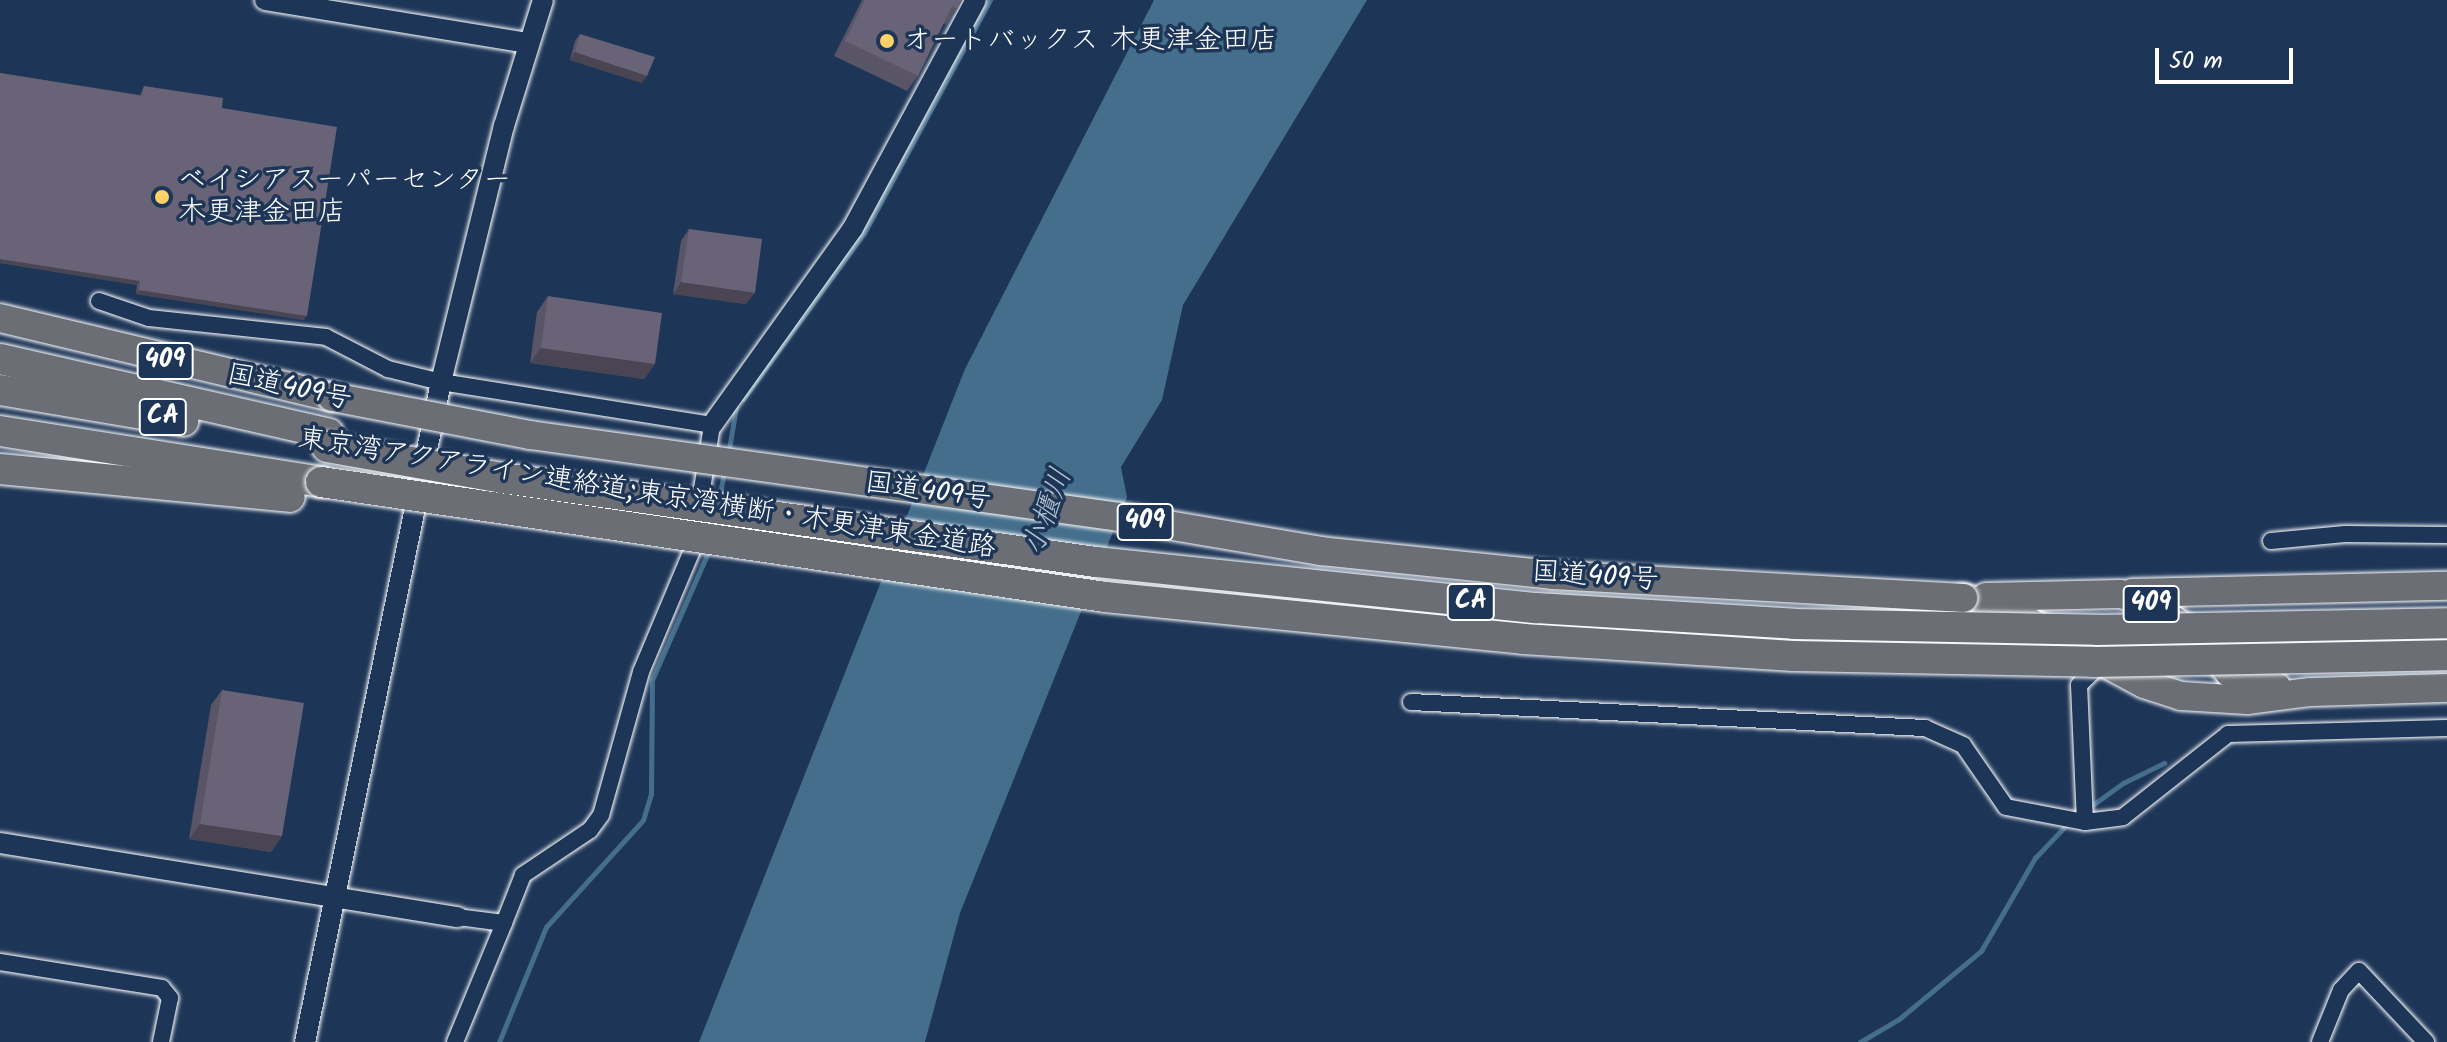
<!DOCTYPE html>
<meta charset="utf-8">
<style>
body{margin:0}
#map{position:relative;width:2447px;height:1042px;overflow:hidden;background:#1d3557;font-family:Kalam,"Klee One",sans-serif}
div>[style]{position:absolute}
.water>*{inset:0;background:#446e8c}
.stream>*{height:5px;margin:-2.5px;padding:0 2.5px;transform-origin:2.5px;border-radius:2.5px;background:#446e8c}
.roads{filter:drop-shadow(0 0 2px #fff) drop-shadow(0 0 2px #fff)}
.minor>*{height:16px;margin:-8px;padding:0 8px;transform-origin:8px;border-radius:8px;background:#1d3557}
.tertiary>*{height:20px;margin:-10px;padding:0 10px;transform-origin:10px;border-radius:10px;background:#1d3557}
.trunk>*{height:28px;margin:-14px;padding:0 14px;transform-origin:14px;border-radius:14px;background:#6b6f75}
.motorway>*{height:30px;margin:-15px;padding:0 15px;transform-origin:15px;border-radius:15px;background:#6b6f75}
.bridges{filter:drop-shadow(0 0 2px #fff) drop-shadow(0 0 2px #fff)}
.trunk-bridge>*{height:28px;margin:-14px;padding:0 14px;transform-origin:14px;border-radius:14px;background:#6b6f75}
.motorway-bridge>*{height:30px;margin:-15px;padding:0 15px;transform-origin:15px;border-radius:15px;background:#6b6f75}
.wall>*{inset:0;background:#595566}
.shaded-wall>*{inset:0;background:#494553}
.building>*{inset:0;background:#686377}
.dots>*{width:22px;height:22px;translate:-50% -50%;box-sizing:border-box;border:4px solid #1d3557;border-radius:50%}
span{translate:-50% -50%;white-space:nowrap;text-align:center;line-height:1.15;-webkit-text-stroke:7px #1d3557;paint-order:stroke}
.shield-label span{padding:2px 6px;background:#1d3557;border:2px solid;border-radius:6px;-webkit-text-stroke-width:0}
.shield-label{font-size:26px;color:#fff;font-weight:700}
.poi-label{font-size:28px;color:#fff}
.left{translate:0 -50%;text-align:left}
.street-label{font-size:28px;color:#fff}
.water-label{font-size:30px;color:#b4c5d1;font-style:italic}
.scale{position:absolute;left:2155px;top:48px;width:138px;height:36px;box-sizing:border-box;border:4px solid #fff;border-top:0;padding-left:10px;font-size:24px;line-height:28px;white-space:nowrap;color:#fff;-webkit-text-stroke:6px #1d3557;paint-order:stroke}
</style>
<div id="map">
<div class="water">
<div style="clip-path:polygon(1154px 0,1367px 0,1183px 305px,1162px 400px,1121px 467px,1127px 497px,960px 913px,925px 1042px,699px 1042px,965px 369px)"></div>
</div>
<div class="stream">
<div style="left:743px;top:399px;width:205px;rotate:-53.9deg"></div>
<div style="left:864px;top:233px;width:265px;rotate:-61.6deg"></div>
<div style="left:728px;top:455px;width:49px;rotate:-80.5deg"></div>
<div style="left:719px;top:498px;width:25px;rotate:-79deg"></div>
<div style="left:2087px;top:809px;width:44px;rotate:-35.8deg"></div>
<div style="left:2123px;top:783px;width:46px;rotate:-26deg"></div>
<div style="left:499px;top:1042px;width:124px;rotate:-67.8deg"></div>
<div style="left:546px;top:927px;width:144px;rotate:-47.8deg"></div>
<div style="left:643px;top:820px;width:28px;rotate:-73deg"></div>
<div style="left:651px;top:793px;width:113px;rotate:-89.5deg"></div>
<div style="left:652px;top:680px;width:144px;rotate:-66.3deg"></div>
<div style="left:1860px;top:1042px;width:45px;rotate:-30.5deg"></div>
<div style="left:1899px;top:1019px;width:107px;rotate:-39.7deg"></div>
<div style="left:1981px;top:951px;width:108px;rotate:-59.9deg"></div>
<div style="left:2035px;top:858px;width:50px;rotate:-46.6deg"></div>
</div>
<div class="roads">
<div class="minor">
<div style="left:99px;top:301px;width:53px;rotate:18.8deg"></div>
<div style="left:149px;top:318px;width:178px;rotate:6.1deg"></div>
<div style="left:326px;top:337px;width:70px;rotate:27.3deg"></div>
<div style="left:388px;top:369px;width:55px;rotate:13.8deg"></div>
<div style="left:441px;top:382px;width:274px;rotate:9deg"></div>
<div style="left:712px;top:425px;width:124px;rotate:98.8deg"></div>
<div style="left:693px;top:548px;width:134px;rotate:112.8deg"></div>
<div style="left:641px;top:672px;width:148px;rotate:105.6deg"></div>
<div style="left:601px;top:815px;width:19px;rotate:126deg"></div>
<div style="left:590px;top:830px;width:81px;rotate:146.1deg"></div>
<div style="left:523px;top:875px;width:52px;rotate:111.6deg"></div>
<div style="left:504px;top:923px;width:46px;rotate:-172.6deg"></div>
<div style="left:2271px;top:541px;width:74px;rotate:-5.4deg"></div>
<div style="left:2345px;top:534px;width:102px;rotate:0.6deg"></div>
<div style="left:1411px;top:702px;width:515px;rotate:2.9deg"></div>
<div style="left:1925px;top:728px;width:42px;rotate:24.1deg"></div>
<div style="left:1963px;top:745px;width:75px;rotate:55.3deg"></div>
<div style="left:2006px;top:807px;width:80px;rotate:10.8deg"></div>
<div style="left:2085px;top:822px;width:38px;rotate:-7deg"></div>
<div style="left:2123px;top:817px;width:134px;rotate:-38.3deg"></div>
<div style="left:2228px;top:734px;width:219px;rotate:-1.6deg"></div>
<div style="left:2085px;top:822px;width:137px;rotate:-92.5deg"></div>
<div style="left:2079px;top:685px;width:29px;rotate:-44deg"></div>
<div style="left:0;top:962px;width:164px;rotate:9.1deg"></div>
<div style="left:162px;top:988px;width:13px;rotate:51deg"></div>
<div style="left:170px;top:998px;width:45px;rotate:101.6deg"></div>
<div style="left:455px;top:1042px;width:129px;rotate:-67.6deg"></div>
<div style="left:2320px;top:1042px;width:56px;rotate:-68deg"></div>
<div style="left:2341px;top:990px;width:26px;rotate:-47deg"></div>
<div style="left:2359px;top:971px;width:98px;rotate:46.7deg"></div>
</div>
<div class="tertiary">
<div style="left:265px;top:0;width:266px;rotate:9.3deg"></div>
<div style="left:712px;top:425px;width:242px;rotate:-54.4deg"></div>
<div style="left:853px;top:228px;width:259px;rotate:-61.7deg"></div>
<div style="left:0;top:843px;width:464px;rotate:9.2deg"></div>
<div style="left:305px;top:1042px;width:674px;rotate:-78.36deg"></div>
<div style="left:441px;top:382px;width:264px;rotate:-76.2deg"></div>
<div style="left:504px;top:126px;width:132px;rotate:-72.8deg"></div>
</div>
<div class="trunk">
<div style="left:0;top:318px;width:341px;rotate:13.4deg"></div>
<div style="left:2132px;top:593px;width:315px;rotate:-1.3deg"></div>
<div style="left:1986px;top:597px;width:134px;rotate:-1.3deg"></div>
<div style="left:2120px;top:594px;width:25px;rotate:14deg"></div>
<div style="left:2144px;top:600px;width:63px;rotate:34.7deg"></div>
<div style="left:2196px;top:636px;width:49px;rotate:47.5deg"></div>
<div style="left:2229px;top:672px;width:21px;rotate:31deg"></div>
<div style="left:2247px;top:683px;width:30px;rotate:8deg"></div>
<div style="left:1963px;top:598px;width:48px;rotate:15.8deg"></div>
<div style="left:2009px;top:611px;width:153px;rotate:28.4deg"></div>
<div style="left:2144px;top:684px;width:39px;rotate:18deg"></div>
<div style="left:2181px;top:696px;width:66px;rotate:3.5deg"></div>
<div style="left:2247px;top:700px;width:64px;rotate:-7.2deg"></div>
<div style="left:2310px;top:692px;width:137px;rotate:-1.7deg"></div>
</div>
<div class="motorway">
<div style="left:0;top:359px;width:337px;rotate:12.8deg"></div>
<div style="left:0;top:390px;width:186px;rotate:9.6deg"></div>
<div style="left:0;top:431px;width:325px;rotate:9deg"></div>
<div style="left:0;top:469px;width:291px;rotate:5.5deg"></div>
</div>
</div>
<div class="bridges">
<div class="trunk-bridge">
<div style="left:332px;top:397px;width:202px;rotate:10.9deg"></div>
<div style="left:530px;top:435px;width:596px;rotate:7.91deg"></div>
<div style="left:1120px;top:517px;width:204px;rotate:9.6deg"></div>
<div style="left:1321px;top:551px;width:233px;rotate:5.9deg"></div>
<div style="left:1553px;top:575px;width:411px;rotate:3.2deg"></div>
</div>
<div class="motorway-bridge">
<div style="left:327px;top:447px;width:178px;rotate:10deg"></div>
<div style="left:502px;top:478px;width:600px;rotate:8.05deg"></div>
<div style="left:1096px;top:562px;width:442px;rotate:6deg"></div>
<div style="left:1536px;top:608px;width:259px;rotate:3.5deg"></div>
<div style="left:1795px;top:624px;width:302px;rotate:1.1deg"></div>
<div style="left:2097px;top:630px;width:350px;rotate:-1.1deg"></div>
<div style="left:321px;top:482px;width:792px;rotate:8.34deg"></div>
<div style="left:1105px;top:597px;width:420px;rotate:5.7deg"></div>
<div style="left:1523px;top:639px;width:271px;rotate:3.6deg"></div>
<div style="left:1793px;top:656px;width:300px;rotate:1.1deg"></div>
<div style="left:2093px;top:662px;width:354px;rotate:-1.1deg"></div>
</div>
</div>
<div class="wall">
<div style="clip-path:polygon(862px 0,962px 0,957px 9px,946px 25px,944px 23px,918px 76px,907px 91px,834px 56px)"></div>
<div style="clip-path:polygon(580px 34px,642px 83px,570px 60px,575px 41px)"></div>
<div style="clip-path:polygon(0 73px,140px 95px,144px 86px,222px 108px,304px 320px,136px 294px,137px 285px,0 263px)"></div>
<div style="clip-path:polygon(689px 229px,746px 304px,673px 294px,681px 241px)"></div>
<div style="clip-path:polygon(548px 296px,655px 364px,644px 379px,530px 363px,537px 312px)"></div>
<div style="clip-path:polygon(222px 690px,282px 836px,271px 852px,189px 839px,211px 705px)"></div>
</div>
<div class="shaded-wall">
<div style="clip-path:polygon(575px 52px,647px 76px,642px 83px,570px 60px)"></div>
<div style="clip-path:polygon(0 259px,140px 281px,137px 285px,0 263px)"></div>
<div style="clip-path:polygon(681px 282px,755px 293px,746px 304px,673px 294px)"></div>
<div style="clip-path:polygon(139px 290px,307px 316px,304px 320px,136px 294px)"></div>
<div style="clip-path:polygon(541px 348px,655px 364px,644px 379px,530px 363px)"></div>
<div style="clip-path:polygon(200px 824px,282px 836px,271px 852px,189px 839px)"></div>
</div>
<div class="building">
<div style="clip-path:polygon(865px 0,962px 0,957px 9px,952px 6px,918px 76px,845px 41px)"></div>
<div style="clip-path:polygon(580px 34px,655px 57px,647px 76px,575px 52px)"></div>
<div style="clip-path:polygon(0 73px,142px 96px,144px 86px,223px 98px,222px 108px,337px 127px,307px 316px,139px 290px,140px 281px,0 259px)"></div>
<div style="clip-path:polygon(689px 229px,762px 239px,755px 293px,681px 282px)"></div>
<div style="clip-path:polygon(548px 296px,662px 313px,655px 364px,541px 348px)"></div>
<div style="clip-path:polygon(222px 690px,304px 703px,282px 836px,200px 824px)"></div>
</div>
<div class="dots">
<div style="left:887px;top:41px;background:#ffd166"></div>
<div style="left:162px;top:197px;background:#ffd166"></div>
</div>
<div class="shield-label">
<span style="left:165px;top:361px">409</span>
<span style="left:163px;top:417px">CA</span>
<span style="left:1145px;top:522px">409</span>
<span style="left:1471px;top:602px">CA</span>
<span style="left:2151px;top:604px">409</span>
</div>
<div class="poi-label">
<span class="left" style="left:903px;top:41px">オートバックス 木更津金田店</span>
<span class="left" style="left:178px;top:197px">ベイシアスーパーセンター<br>木更津金田店</span>
</div>
<div class="street-label">
<span style="left:289px;top:388px;rotate:12deg">国道409号</span>
<span style="left:928px;top:492px;rotate:8deg">国道409号</span>
<span style="left:647px;top:494px;rotate:9deg">東京湾アクアライン連絡道;東京湾横断・木更津東金道路</span>
<span style="left:1595px;top:577px;rotate:4deg">国道409号</span>
</div>
<div class="water-label">
<span style="left:1048px;top:512px;rotate:-70deg">小櫃川</span>
</div>
<div class="scale">50 m</div>
</div>
